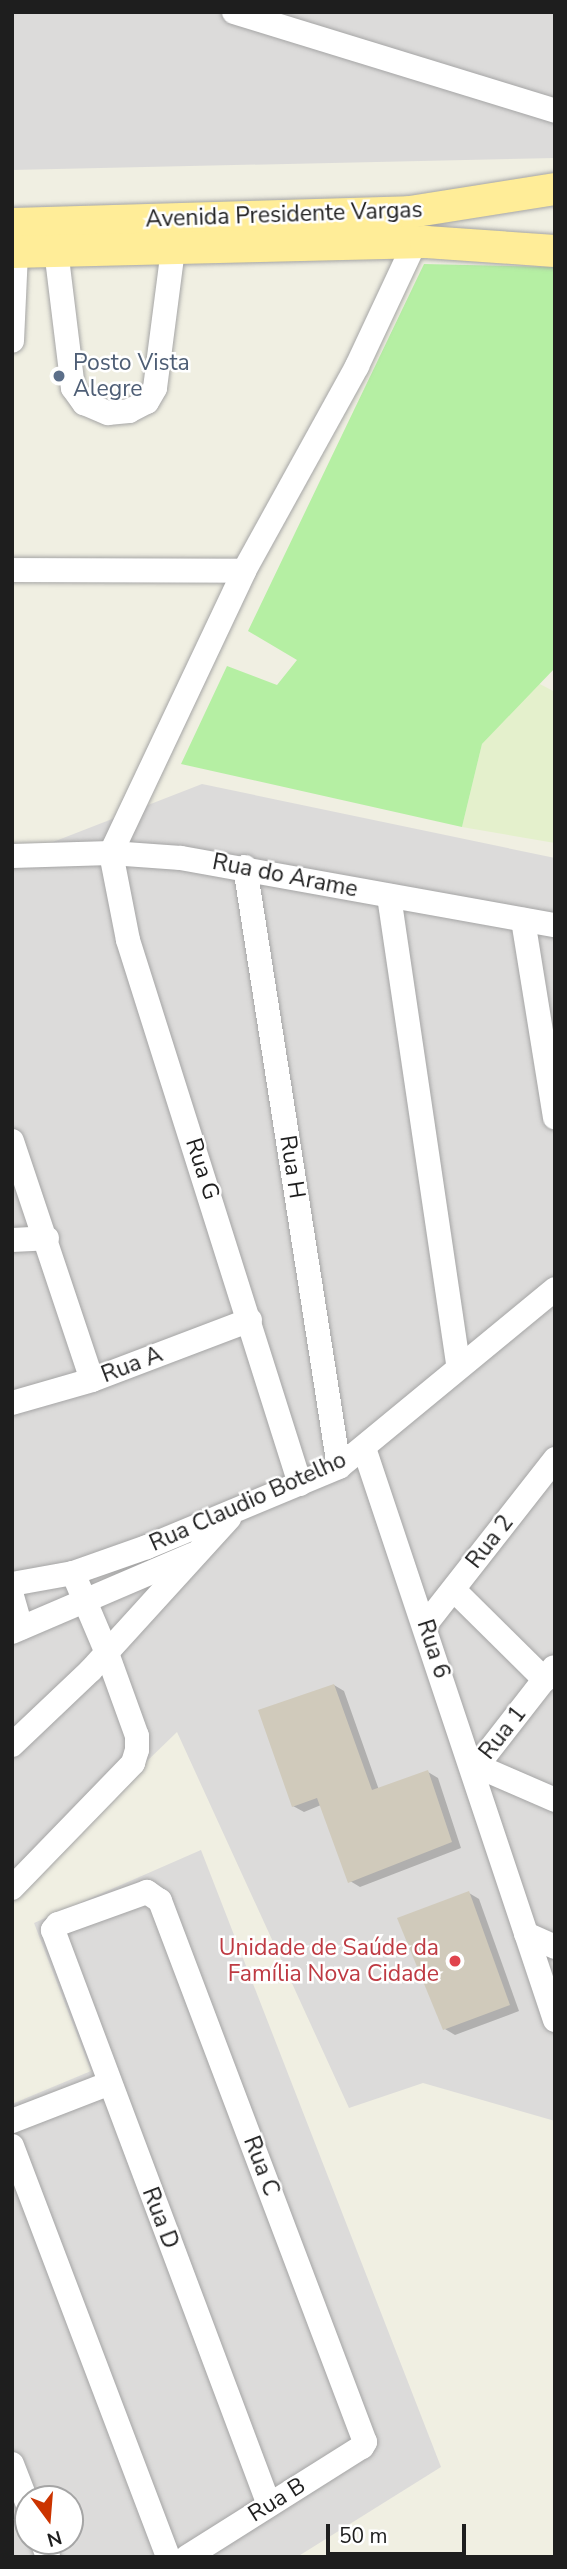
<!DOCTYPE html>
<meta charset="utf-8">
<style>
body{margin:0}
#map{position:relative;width:567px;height:2569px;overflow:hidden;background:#f0efe2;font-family:"Nunito Sans",sans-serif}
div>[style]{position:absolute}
.residential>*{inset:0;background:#dcdbda}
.farmland>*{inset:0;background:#e4f0cc}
.grass>*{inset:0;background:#b5efa3}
.shadow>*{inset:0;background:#0003}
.building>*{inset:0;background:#d0cabb}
.roads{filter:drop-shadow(0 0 2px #a5a5a5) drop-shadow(0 0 2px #a5a5a5)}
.minor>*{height:24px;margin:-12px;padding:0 12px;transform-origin:12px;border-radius:12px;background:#fff}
.major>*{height:32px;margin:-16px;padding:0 16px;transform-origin:16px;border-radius:16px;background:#ffed98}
.dots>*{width:19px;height:19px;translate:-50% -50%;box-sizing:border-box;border:4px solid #fff;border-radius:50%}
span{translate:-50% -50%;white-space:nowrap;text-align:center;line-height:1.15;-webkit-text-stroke:5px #fff;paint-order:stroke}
.street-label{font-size:23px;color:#1e1e1e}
.service-label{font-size:23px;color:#4e5e75}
.left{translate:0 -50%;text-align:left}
.health-label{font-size:23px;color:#be3a42}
.right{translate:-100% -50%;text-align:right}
.frame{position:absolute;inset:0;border:14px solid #1e1e1e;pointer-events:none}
.north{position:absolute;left:14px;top:2485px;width:70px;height:70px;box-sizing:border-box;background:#fff;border:2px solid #a5a5a5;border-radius:50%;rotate:164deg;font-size:19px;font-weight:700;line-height:28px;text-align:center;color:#1e1e1e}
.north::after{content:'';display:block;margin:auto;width:24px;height:32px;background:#cb3400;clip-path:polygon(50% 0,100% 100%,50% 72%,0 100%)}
.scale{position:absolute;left:326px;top:2524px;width:140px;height:32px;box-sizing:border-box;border:4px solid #1e1e1e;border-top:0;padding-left:9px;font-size:21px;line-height:24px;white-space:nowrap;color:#1e1e1e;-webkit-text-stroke:5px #fff;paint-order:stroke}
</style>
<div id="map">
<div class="residential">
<div style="clip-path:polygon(12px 12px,555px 12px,555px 158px,12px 170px)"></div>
<div style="clip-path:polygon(202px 784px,555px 858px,555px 2121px,423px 2083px,349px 2108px,177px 1732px,12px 1892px,12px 849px,35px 849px)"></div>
<div style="clip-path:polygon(evenodd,201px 1850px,441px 2467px,297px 2557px,12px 2557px,12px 2104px,91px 2071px,34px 1923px,201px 1850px,28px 2499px,70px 2499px,70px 2541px,28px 2541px,28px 2499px)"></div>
</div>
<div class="farmland">
<div style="clip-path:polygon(538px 683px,555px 692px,555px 843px,462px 827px,482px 744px)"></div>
</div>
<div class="grass">
<div style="clip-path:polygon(424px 264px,555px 267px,555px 668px,482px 744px,462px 827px,181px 764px,227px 666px,277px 685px,297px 660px,248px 631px)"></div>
</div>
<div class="shadow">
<div style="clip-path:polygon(334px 1685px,344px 1691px,379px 1790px,428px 1772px,438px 1778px,461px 1848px,360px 1887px,350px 1881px,321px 1805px,304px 1812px,293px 1806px)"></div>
<div style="clip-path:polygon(469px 1893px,479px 1899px,519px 2011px,455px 2035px,445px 2029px)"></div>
</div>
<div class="building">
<div style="clip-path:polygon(334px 1684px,372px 1790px,428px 1770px,452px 1842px,348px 1883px,317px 1798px,292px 1807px,258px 1710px)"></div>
<div style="clip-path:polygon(469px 1891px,510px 2005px,443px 2030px,397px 1918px)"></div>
</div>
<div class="roads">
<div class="minor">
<div style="left:234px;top:12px;width:336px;rotate:17.1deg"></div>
<div style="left:56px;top:250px;width:139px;rotate:83deg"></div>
<div style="left:73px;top:388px;width:19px;rotate:54deg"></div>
<div style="left:84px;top:403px;width:26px;rotate:23deg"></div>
<div style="left:108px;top:413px;width:21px;rotate:-5deg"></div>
<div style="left:129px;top:411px;width:20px;rotate:-27deg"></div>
<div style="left:147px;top:402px;width:16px;rotate:-60deg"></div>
<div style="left:155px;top:388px;width:140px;rotate:-82.6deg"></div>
<div style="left:12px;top:341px;width:89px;rotate:-87.4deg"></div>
<div style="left:12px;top:570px;width:232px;rotate:0.2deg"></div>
<div style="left:12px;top:856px;width:99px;rotate:-1.7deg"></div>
<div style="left:111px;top:853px;width:70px;rotate:4.1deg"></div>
<div style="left:181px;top:858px;width:380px;rotate:10.2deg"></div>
<div style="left:245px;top:867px;width:607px;rotate:81.1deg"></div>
<div style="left:389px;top:896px;width:474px;rotate:81.6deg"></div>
<div style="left:523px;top:920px;width:200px;rotate:80.8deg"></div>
<div style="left:12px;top:1141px;width:252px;rotate:71.5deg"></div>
<div style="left:12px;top:1240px;width:35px;rotate:-3deg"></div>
<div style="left:12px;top:1403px;width:83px;rotate:-16deg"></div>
<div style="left:92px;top:1380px;width:169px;rotate:-20.8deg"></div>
<div style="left:364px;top:1448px;width:603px;rotate:71.54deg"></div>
<div style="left:300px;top:1484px;width:571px;rotate:-107.55deg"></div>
<div style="left:128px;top:940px;width:89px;rotate:-101.1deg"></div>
<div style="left:111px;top:853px;width:312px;rotate:-64.7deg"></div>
<div style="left:244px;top:571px;width:234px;rotate:-61.1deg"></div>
<div style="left:357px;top:366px;width:137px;rotate:-64.9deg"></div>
<div style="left:12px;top:1584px;width:62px;rotate:-10.2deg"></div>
<div style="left:73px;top:1573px;width:78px;rotate:-19.4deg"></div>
<div style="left:147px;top:1547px;width:208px;rotate:-22.6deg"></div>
<div style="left:339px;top:1467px;width:280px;rotate:-39.5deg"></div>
<div style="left:454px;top:1590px;width:128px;rotate:44.7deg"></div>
<div style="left:12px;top:1596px;width:33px;rotate:74deg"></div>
<div style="left:425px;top:1625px;width:211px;rotate:-51.9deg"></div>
<div style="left:12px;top:1632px;width:196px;rotate:-23.2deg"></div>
<div style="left:12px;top:1745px;width:108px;rotate:-43.5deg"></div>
<div style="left:90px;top:1671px;width:207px;rotate:-47.7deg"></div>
<div style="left:470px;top:1763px;width:93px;rotate:23.5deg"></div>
<div style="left:477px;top:1766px;width:125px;rotate:-52.1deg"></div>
<div style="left:12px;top:1888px;width:174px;rotate:-45.9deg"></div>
<div style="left:133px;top:1763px;width:14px;rotate:-73deg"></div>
<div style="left:137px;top:1750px;width:14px;rotate:-90deg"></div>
<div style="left:137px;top:1736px;width:88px;rotate:-109.9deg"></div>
<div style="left:107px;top:1653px;width:87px;rotate:-113deg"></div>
<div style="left:526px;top:1934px;width:32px;rotate:24deg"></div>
<div style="left:12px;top:2121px;width:103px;rotate:-21.1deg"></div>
<div style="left:12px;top:2146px;width:440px;rotate:69.2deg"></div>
<div style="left:12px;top:2464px;width:44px;rotate:68.7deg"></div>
<div style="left:42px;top:2541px;width:17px;rotate:69deg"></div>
<div style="left:187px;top:2557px;width:207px;rotate:-32.2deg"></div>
<div style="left:362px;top:2447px;width:6px;rotate:-59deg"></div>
<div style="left:365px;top:2442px;width:579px;rotate:-110.75deg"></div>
<div style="left:160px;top:1901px;width:16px;rotate:-145deg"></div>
<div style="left:147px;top:1892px;width:95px;rotate:160.2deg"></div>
<div style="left:58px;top:1924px;width:8px;rotate:130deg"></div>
<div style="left:53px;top:1930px;width:614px;rotate:69.41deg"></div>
</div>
<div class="major">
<div style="left:12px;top:224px;width:398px;rotate:-1.7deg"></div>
<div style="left:410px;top:212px;width:147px;rotate:-9deg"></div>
<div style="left:12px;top:252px;width:414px;rotate:-1.4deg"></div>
<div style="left:426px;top:242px;width:129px;rotate:4deg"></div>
</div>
</div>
<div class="dots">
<div style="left:59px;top:376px;background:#5c6f8a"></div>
<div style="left:455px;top:1961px;background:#e0444e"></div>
</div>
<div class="street-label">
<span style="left:284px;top:215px;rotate:-2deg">Avenida Presidente Vargas</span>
<span style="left:285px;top:876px;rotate:11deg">Rua do Arame</span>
<span style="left:292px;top:1167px;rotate:81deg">Rua H</span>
<span style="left:202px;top:1169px;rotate:72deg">Rua G</span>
<span style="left:132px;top:1365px;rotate:-21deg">Rua A</span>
<span style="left:248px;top:1502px;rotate:-24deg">Rua Claudio Botelho</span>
<span style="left:490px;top:1542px;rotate:-52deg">Rua 2</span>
<span style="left:433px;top:1649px;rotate:72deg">Rua 6</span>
<span style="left:503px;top:1733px;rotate:-52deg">Rua 1</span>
<span style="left:261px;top:2166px;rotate:69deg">Rua C</span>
<span style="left:160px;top:2218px;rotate:69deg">Rua D</span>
<span style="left:277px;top:2500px;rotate:-32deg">Rua B</span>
</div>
<div class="service-label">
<span class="left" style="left:73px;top:376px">Posto Vista<br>Alegre</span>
</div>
<div class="health-label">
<span class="right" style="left:439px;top:1961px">Unidade de Saúde da<br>Família Nova Cidade</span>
</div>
<div class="frame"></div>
<div class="north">N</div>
<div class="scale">50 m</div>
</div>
